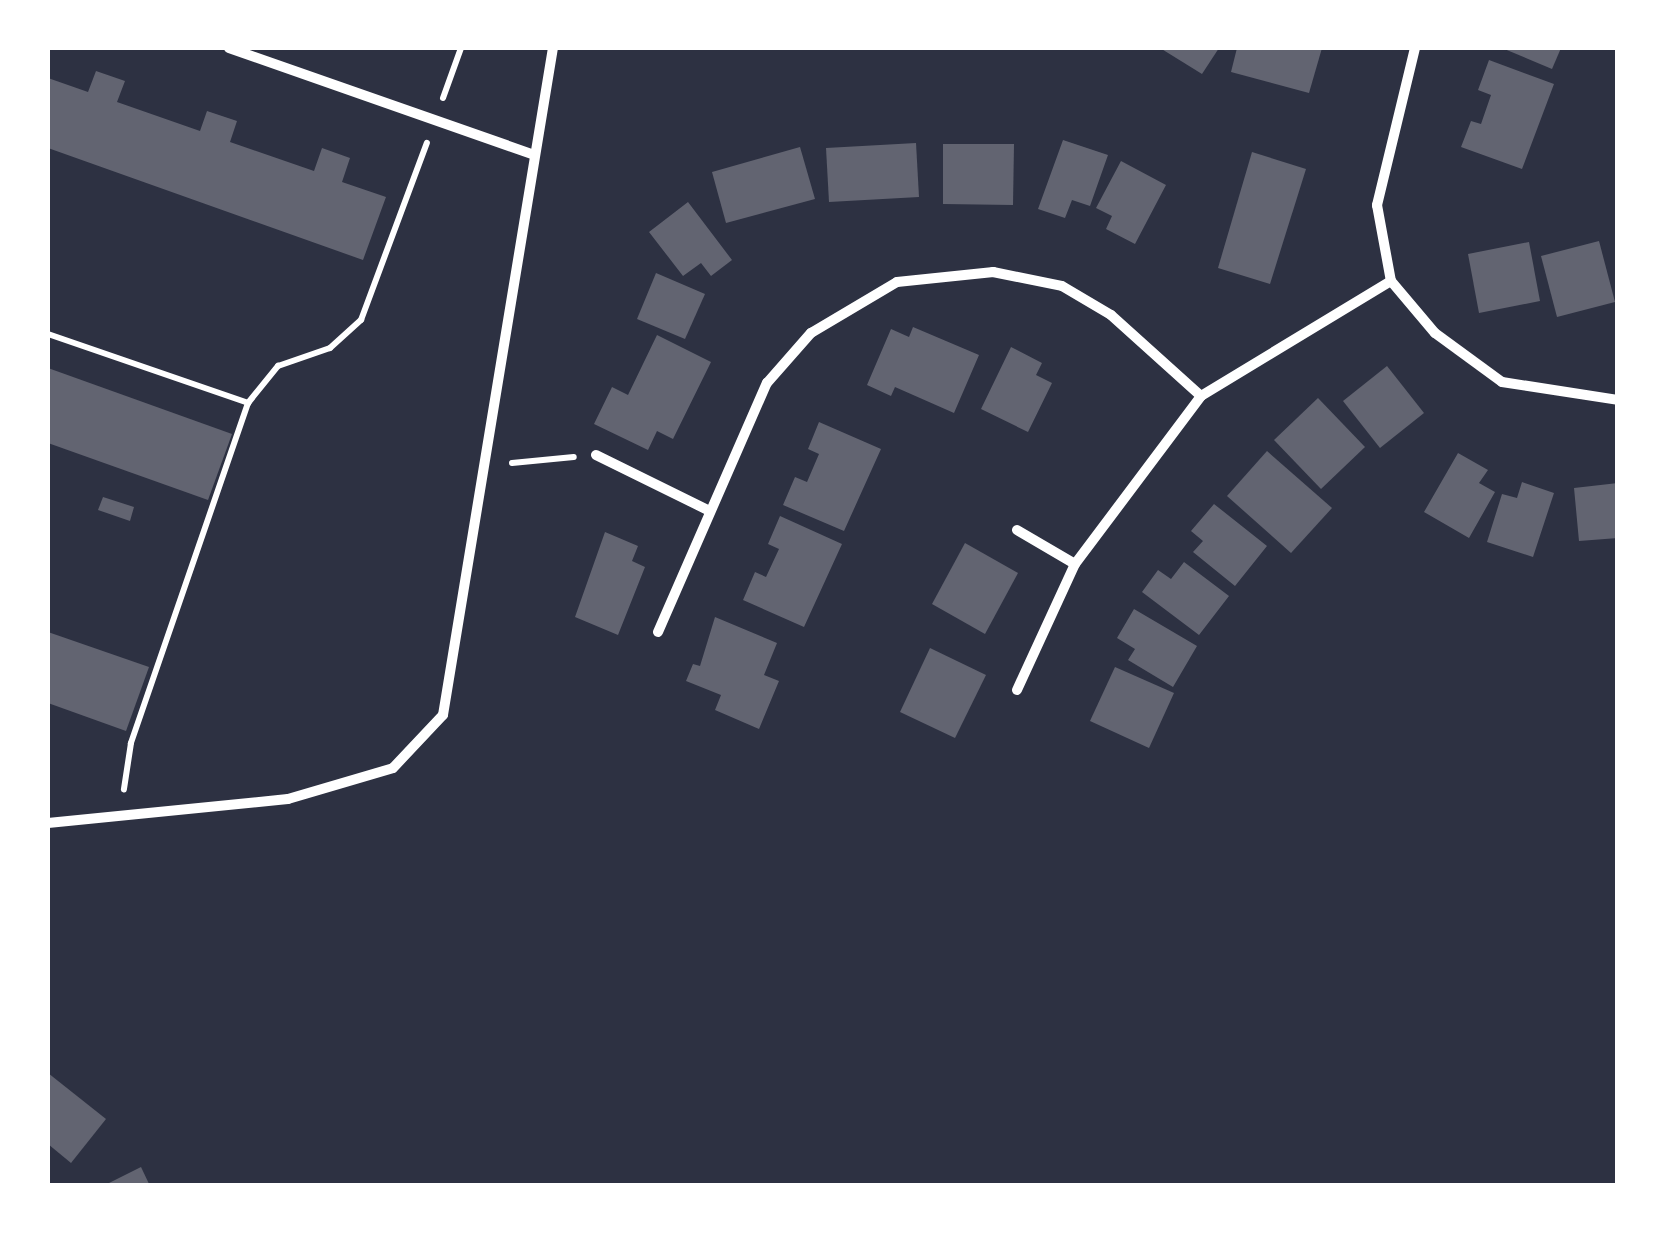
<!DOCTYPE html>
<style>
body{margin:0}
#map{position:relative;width:1665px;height:1233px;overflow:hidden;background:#2d3142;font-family:Manrope,sans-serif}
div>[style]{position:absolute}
.building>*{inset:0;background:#626471}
.path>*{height:6px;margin:-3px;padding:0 3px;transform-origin:3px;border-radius:3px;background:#fff}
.minor>*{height:10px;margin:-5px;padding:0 5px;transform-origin:5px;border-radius:5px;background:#fff}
span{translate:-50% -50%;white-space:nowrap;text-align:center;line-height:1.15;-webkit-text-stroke:10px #fff;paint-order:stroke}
.frame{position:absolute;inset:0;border:50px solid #fff;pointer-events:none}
</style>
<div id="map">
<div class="building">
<div style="clip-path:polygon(1160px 48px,1219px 48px,1202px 74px)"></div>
<div style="clip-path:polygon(1237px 48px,1322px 48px,1309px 93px,1231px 72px)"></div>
<div style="clip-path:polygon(1502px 48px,1561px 48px,1552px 69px)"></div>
<div style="clip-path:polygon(1489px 60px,1554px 84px,1522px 169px,1461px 147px,1471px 121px,1481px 124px,1491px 95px,1478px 90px)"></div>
<div style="clip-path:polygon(96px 71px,125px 81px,117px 102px,200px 131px,207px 111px,237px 121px,230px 142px,314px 171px,322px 148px,350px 158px,342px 182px,386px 197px,363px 260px,48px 148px,48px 78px,88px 92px)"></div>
<div style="clip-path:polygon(1063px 140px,1108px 155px,1090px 206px,1072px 200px,1065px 218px,1038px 209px)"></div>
<div style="clip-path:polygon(916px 143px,919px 197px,829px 202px,826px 148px)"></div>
<div style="clip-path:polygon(943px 144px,1014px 144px,1013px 205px,943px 204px)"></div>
<div style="clip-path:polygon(800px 147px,815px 199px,726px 223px,712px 172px)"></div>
<div style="clip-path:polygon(1252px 152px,1306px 169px,1270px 284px,1218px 268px)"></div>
<div style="clip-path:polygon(1121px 161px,1166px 185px,1135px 244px,1106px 229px,1112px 216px,1096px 208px)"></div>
<div style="clip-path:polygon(688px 202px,732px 260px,711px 276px,701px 263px,683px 276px,649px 232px)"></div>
<div style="clip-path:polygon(1599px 241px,1615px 302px,1557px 317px,1541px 256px)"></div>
<div style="clip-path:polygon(1529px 242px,1540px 301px,1479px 313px,1468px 254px)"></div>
<div style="clip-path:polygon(656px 273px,705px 294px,685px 339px,637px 319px)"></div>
<div style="clip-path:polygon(913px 327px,979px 355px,954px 413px,895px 387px,891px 396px,867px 385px,891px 329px,909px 337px)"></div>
<div style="clip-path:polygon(657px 335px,711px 362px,673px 439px,657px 431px,648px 450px,594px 424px,612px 387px,628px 395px)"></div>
<div style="clip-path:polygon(1011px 347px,1042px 363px,1036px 375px,1052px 383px,1028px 432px,981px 409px)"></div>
<div style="clip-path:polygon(1387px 366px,1424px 413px,1380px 448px,1343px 401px)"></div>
<div style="clip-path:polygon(48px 368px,232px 434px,208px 500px,48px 443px)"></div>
<div style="clip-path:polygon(1318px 398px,1365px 447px,1321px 489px,1274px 440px)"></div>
<div style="clip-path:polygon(819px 422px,881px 449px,844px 531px,783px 505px,795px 477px,807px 482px,819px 454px,808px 449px)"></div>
<div style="clip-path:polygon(1267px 451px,1332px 508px,1291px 553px,1227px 496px)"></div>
<div style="clip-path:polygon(1458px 453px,1488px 470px,1479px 483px,1495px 492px,1469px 538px,1424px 512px)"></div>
<div style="clip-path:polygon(1522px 482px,1554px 493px,1533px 557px,1487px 542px,1502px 494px,1517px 498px)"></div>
<div style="clip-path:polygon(1618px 483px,1618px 538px,1579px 541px,1574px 488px)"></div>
<div style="clip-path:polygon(103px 497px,134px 507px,130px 521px,98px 510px)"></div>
<div style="clip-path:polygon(1214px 504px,1267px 546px,1235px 586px,1193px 552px,1203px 541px,1191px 531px)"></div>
<div style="clip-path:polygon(780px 516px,842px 544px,804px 627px,743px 600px,755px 572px,766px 577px,779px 549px,768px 544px)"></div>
<div style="clip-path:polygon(605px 532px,638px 546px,632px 561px,645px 567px,618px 635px,575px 617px)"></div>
<div style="clip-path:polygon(965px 543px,1018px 573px,985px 634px,932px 604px)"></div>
<div style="clip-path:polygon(1184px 562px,1229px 596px,1199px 635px,1142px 592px,1158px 570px,1171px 579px)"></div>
<div style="clip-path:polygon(1134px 609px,1197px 646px,1173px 687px,1128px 660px,1135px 649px,1117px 638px)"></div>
<div style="clip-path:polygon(715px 617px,777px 643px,764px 675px,779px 681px,759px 729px,715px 710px,721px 695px,686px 681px,693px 664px,700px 666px)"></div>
<div style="clip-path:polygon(48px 632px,149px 667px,126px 731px,48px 703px)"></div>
<div style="clip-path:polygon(930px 648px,986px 675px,955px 738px,900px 712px)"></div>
<div style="clip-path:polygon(1115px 667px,1174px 693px,1149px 748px,1090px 721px)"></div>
<div style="clip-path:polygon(48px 1073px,106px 1119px,71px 1163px,48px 1144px)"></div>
<div style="clip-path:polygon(141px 1167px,150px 1186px,103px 1186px)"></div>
</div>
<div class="path">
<div style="left:443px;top:98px;width:53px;rotate:-70.2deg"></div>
<div style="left:48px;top:334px;width:212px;rotate:19deg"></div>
<div style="left:248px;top:403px;width:360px;rotate:109deg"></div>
<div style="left:131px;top:743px;width:47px;rotate:98.7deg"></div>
<div style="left:248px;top:403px;width:48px;rotate:-51deg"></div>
<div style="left:278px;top:366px;width:55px;rotate:-19.1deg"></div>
<div style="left:330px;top:348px;width:42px;rotate:-42.1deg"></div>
<div style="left:361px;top:320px;width:189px;rotate:-69.6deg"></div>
<div style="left:512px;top:463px;width:62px;rotate:-5.5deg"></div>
</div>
<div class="minor">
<div style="left:229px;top:48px;width:321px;rotate:19.3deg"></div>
<div style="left:1415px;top:48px;width:162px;rotate:103.6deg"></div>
<div style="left:1377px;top:205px;width:77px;rotate:79.6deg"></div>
<div style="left:1391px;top:281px;width:68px;rotate:49.8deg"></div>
<div style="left:1435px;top:333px;width:83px;rotate:36.2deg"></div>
<div style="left:1502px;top:382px;width:117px;rotate:8.8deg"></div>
<div style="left:596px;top:455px;width:125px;rotate:26.2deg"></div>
<div style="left:1017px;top:530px;width:67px;rotate:30.4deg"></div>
<div style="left:658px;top:632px;width:272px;rotate:-66.4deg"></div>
<div style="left:767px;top:383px;width:67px;rotate:-48.7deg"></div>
<div style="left:811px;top:333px;width:100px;rotate:-30.7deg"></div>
<div style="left:897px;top:282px;width:97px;rotate:-5.9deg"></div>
<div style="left:993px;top:272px;width:70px;rotate:11.5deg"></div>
<div style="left:1062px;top:286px;width:57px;rotate:30.6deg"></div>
<div style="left:1111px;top:315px;width:121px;rotate:42deg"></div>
<div style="left:1017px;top:690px;width:139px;rotate:-65.3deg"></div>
<div style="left:1075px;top:564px;width:210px;rotate:-53.1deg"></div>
<div style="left:1201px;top:396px;width:222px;rotate:-31.2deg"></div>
<div style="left:48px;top:823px;width:241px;rotate:-5.7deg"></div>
<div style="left:288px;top:799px;width:109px;rotate:-16.4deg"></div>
<div style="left:393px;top:768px;width:73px;rotate:-46.7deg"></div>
<div style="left:443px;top:715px;width:676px;rotate:-80.64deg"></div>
</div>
<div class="frame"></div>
</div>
